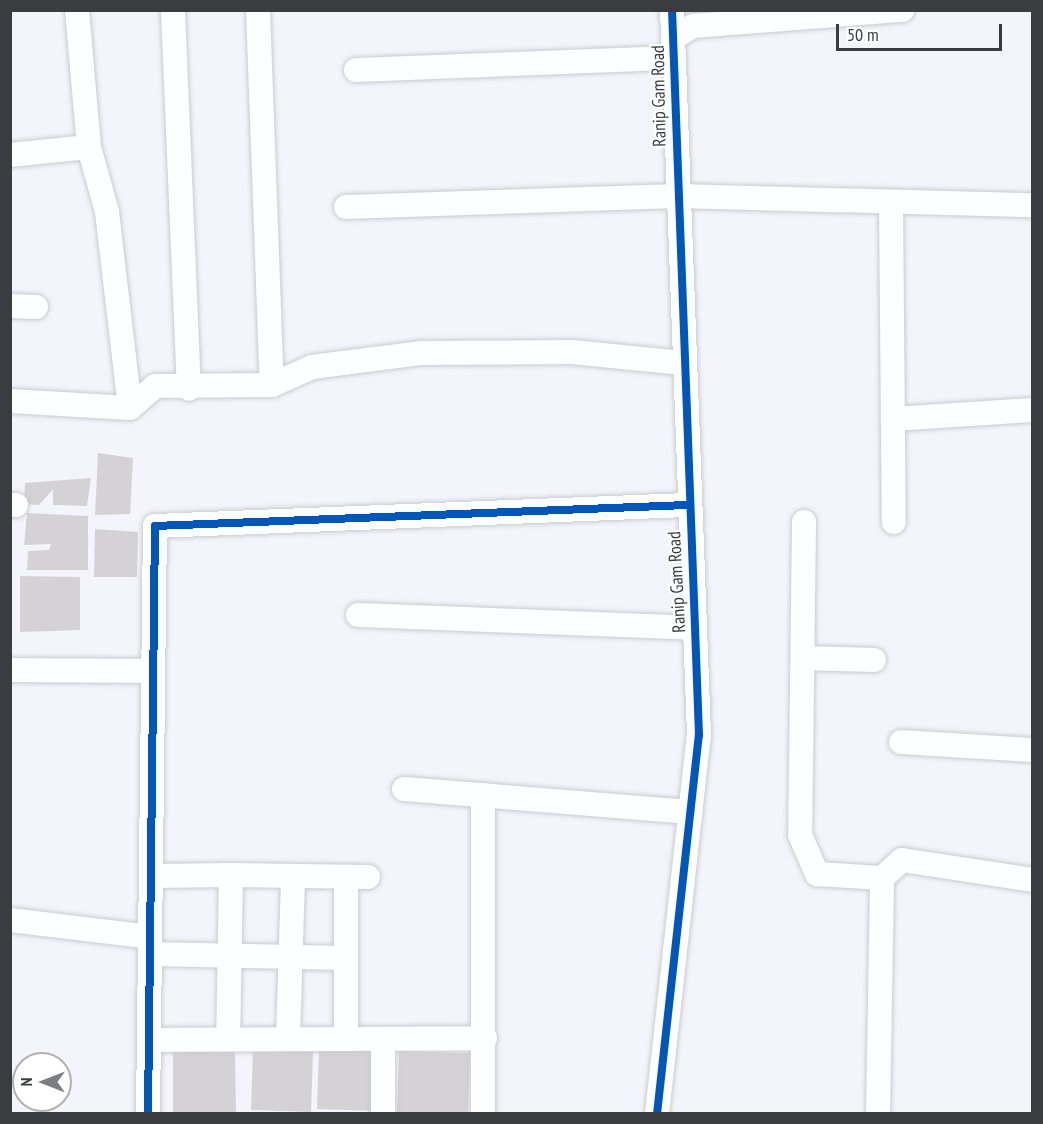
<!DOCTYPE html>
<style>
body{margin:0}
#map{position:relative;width:1043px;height:1124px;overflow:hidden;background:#f4f5fc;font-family:"PT Sans Narrow",sans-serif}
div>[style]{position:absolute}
.building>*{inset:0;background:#d4d2d5}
.roads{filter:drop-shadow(0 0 2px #cacbcf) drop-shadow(0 0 2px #cacbcf)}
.minor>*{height:24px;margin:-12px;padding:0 12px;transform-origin:12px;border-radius:12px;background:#fdfeff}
.cycleway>*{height:8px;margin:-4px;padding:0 4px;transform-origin:4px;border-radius:4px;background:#0057b8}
span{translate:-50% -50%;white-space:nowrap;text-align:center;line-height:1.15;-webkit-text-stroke:4.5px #fff;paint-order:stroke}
.street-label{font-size:18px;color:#3b3c40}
.frame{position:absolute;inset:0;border:12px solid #3b3c40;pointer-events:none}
.north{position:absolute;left:12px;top:1052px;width:60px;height:60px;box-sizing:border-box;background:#fff;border:2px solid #b1b1b3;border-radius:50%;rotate:270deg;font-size:16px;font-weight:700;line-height:24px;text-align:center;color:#3b3c40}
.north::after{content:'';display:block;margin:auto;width:21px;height:27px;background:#7c7d82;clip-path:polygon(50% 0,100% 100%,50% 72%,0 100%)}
.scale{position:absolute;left:836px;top:24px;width:166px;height:27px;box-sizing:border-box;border:3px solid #3b3c40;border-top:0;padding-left:8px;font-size:18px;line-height:21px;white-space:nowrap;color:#3b3c40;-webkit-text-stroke:4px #fff;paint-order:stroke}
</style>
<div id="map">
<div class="building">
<div style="clip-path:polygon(98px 453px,133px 458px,130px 514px,95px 515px)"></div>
<div style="clip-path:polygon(91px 478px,87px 506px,53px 505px,53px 489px,39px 505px,24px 504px,25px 483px)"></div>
<div style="clip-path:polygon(27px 513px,88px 516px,88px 570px,27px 570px,28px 551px,49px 550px,51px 544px,24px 545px)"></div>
<div style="clip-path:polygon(95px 529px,138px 532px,137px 577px,94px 577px)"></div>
<div style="clip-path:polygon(20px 576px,80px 577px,80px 630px,20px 632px)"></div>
<div style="clip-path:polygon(319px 1047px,380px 1049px,377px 1111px,317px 1109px)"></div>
<div style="clip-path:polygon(253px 1049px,313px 1051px,311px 1112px,251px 1110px)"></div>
<div style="clip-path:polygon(173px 1051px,235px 1051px,236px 1114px,173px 1114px)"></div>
<div style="clip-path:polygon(399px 1051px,470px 1053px,468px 1114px,397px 1114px)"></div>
</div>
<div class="roads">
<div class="minor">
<div style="left:77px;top:10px;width:138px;rotate:85deg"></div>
<div style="left:89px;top:147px;width:67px;rotate:74.5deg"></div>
<div style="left:107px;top:212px;width:197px;rotate:83.3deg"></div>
<div style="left:173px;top:10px;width:379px;rotate:87.6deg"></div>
<div style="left:258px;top:10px;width:375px;rotate:87.9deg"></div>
<div style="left:673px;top:38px;width:23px;rotate:-31deg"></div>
<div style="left:693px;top:26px;width:210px;rotate:-4.4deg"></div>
<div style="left:356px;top:70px;width:317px;rotate:-2.2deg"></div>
<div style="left:10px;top:155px;width:79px;rotate:-5.8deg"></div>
<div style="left:891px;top:202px;width:320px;rotate:89.5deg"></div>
<div style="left:346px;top:207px;width:331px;rotate:-1.9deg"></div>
<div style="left:677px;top:196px;width:355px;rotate:1.5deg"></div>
<div style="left:10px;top:306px;width:26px;rotate:2deg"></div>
<div style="left:10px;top:401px;width:120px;rotate:3.3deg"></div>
<div style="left:130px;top:408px;width:33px;rotate:-41deg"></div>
<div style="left:155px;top:386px;width:117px;rotate:-0.5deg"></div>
<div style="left:272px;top:385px;width:44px;rotate:-24.2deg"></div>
<div style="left:312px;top:367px;width:111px;rotate:-7.3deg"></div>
<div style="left:422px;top:353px;width:150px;rotate:-0.4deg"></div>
<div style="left:572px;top:352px;width:111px;rotate:5.7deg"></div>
<div style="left:893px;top:419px;width:139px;rotate:-3.7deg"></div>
<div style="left:10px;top:505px;width:6px"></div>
<div style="left:804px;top:522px;width:313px;rotate:90.7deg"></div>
<div style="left:800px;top:835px;width:43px;rotate:66.4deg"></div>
<div style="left:817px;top:874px;width:65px;rotate:3.5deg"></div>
<div style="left:882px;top:878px;width:27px;rotate:-42deg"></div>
<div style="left:902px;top:860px;width:132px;rotate:8.7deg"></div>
<div style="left:358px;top:615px;width:336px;rotate:2.2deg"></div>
<div style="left:803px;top:658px;width:71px;rotate:1.6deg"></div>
<div style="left:10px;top:670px;width:143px;rotate:0.4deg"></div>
<div style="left:901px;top:742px;width:131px;rotate:3.5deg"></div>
<div style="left:404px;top:789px;width:287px;rotate:4.6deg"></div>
<div style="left:231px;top:875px;width:137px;rotate:0.8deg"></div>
<div style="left:151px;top:876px;width:80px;rotate:-0.7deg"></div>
<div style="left:231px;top:875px;width:164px;rotate:91deg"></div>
<div style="left:346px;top:877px;width:162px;rotate:90deg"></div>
<div style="left:10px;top:920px;width:141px;rotate:6.9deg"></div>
<div style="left:150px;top:954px;width:194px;rotate:1.2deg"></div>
<div style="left:288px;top:1039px;width:163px;rotate:-88.2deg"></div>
<div style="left:383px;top:1039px;width:75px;rotate:90deg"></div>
<div style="left:149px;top:1040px;width:336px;rotate:-0.3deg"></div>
<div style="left:148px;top:1114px;width:588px;rotate:-89.32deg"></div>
<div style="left:155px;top:526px;width:533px;rotate:-2.26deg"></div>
<div style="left:483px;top:1114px;width:319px;rotate:-90deg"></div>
<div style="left:657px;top:1114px;width:381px;rotate:-83.7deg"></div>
<div style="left:699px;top:735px;width:726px;rotate:-92.13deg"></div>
<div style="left:878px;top:1114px;width:236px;rotate:-89deg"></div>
</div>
</div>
<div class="cycleway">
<div style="left:148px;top:1114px;width:588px;rotate:-89.32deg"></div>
<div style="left:155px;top:526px;width:533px;rotate:-2.26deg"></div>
<div style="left:657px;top:1114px;width:381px;rotate:-83.7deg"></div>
<div style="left:699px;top:735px;width:726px;rotate:-92.13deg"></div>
</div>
<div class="street-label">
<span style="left:659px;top:96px;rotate:-91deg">Ranip Gam Road</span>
<span style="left:677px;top:582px;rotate:-93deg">Ranip Gam Road</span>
</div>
<div class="frame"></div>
<div class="north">N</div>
<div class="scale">50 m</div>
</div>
